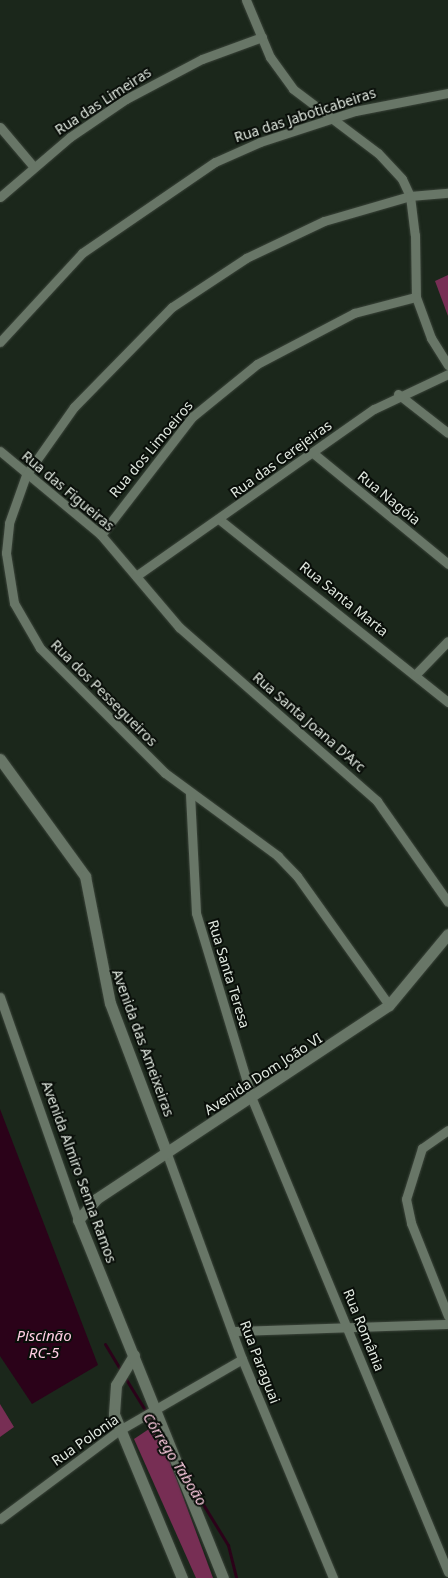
<!DOCTYPE html>
<meta charset="utf-8">
<style>
body{margin:0}
#map{position:relative;width:448px;height:1578px;overflow:hidden;background:#1b271b;font-family:"Noto Sans",sans-serif}
div>[style]{position:absolute}
.green>*{inset:0;background:#772e54}
.water>*{inset:0;background:#2b0219}
.stream>*{height:3px;margin:-1.5px;padding:0 1.5px;transform-origin:1.5px;border-radius:1.5px;background:#2b0219}
.roads{filter:drop-shadow(0 0 1px #3b443a) drop-shadow(0 0 1px #3b443a)}
.minor>*{height:9px;margin:-4.5px;padding:0 4.5px;transform-origin:4.5px;border-radius:4.5px;background:#687667}
.tertiary>*{height:11px;margin:-5.5px;padding:0 5.5px;transform-origin:5.5px;border-radius:5.5px;background:#687667}
span{translate:-50% -50%;white-space:nowrap;text-align:center;line-height:1.15;-webkit-text-stroke:4px #090e09;paint-order:stroke}
.street-label{font-size:14px;color:#e1e9e0}
.water-label{font-size:15px;color:#fecde2;font-style:italic}
</style>
<div id="map">
<div class="green">
<div style="clip-path:polygon(448px 275px,448px 316px,435px 281px)"></div>
<div style="clip-path:polygon(0 1404px,14px 1427px,0 1437px)"></div>
<div style="clip-path:polygon(152px 1427px,168px 1456px,213px 1578px,196px 1578px,134px 1439px)"></div>
</div>
<div class="water">
<div style="clip-path:polygon(0 1109px,98px 1365px,32px 1404px,0 1356px)"></div>
</div>
<div class="stream">
<div style="left:105px;top:1344px;width:31px;rotate:59deg"></div>
<div style="left:124px;top:1376px;width:65px;rotate:58.3deg"></div>
<div style="left:190px;top:1483px;width:73px;rotate:58.5deg"></div>
<div style="left:228px;top:1545px;width:34px;rotate:76deg"></div>
</div>
<div class="roads">
<div class="minor">
<div style="left:246px;top:0;width:62px;rotate:67.2deg"></div>
<div style="left:270px;top:57px;width:39px;rotate:54deg"></div>
<div style="left:293px;top:89px;width:106px;rotate:37deg"></div>
<div style="left:378px;top:153px;width:35px;rotate:47deg"></div>
<div style="left:402px;top:179px;width:19px;rotate:65deg"></div>
<div style="left:410px;top:196px;width:39px;rotate:83deg"></div>
<div style="left:415px;top:235px;width:62px;rotate:89.1deg"></div>
<div style="left:416px;top:297px;width:44px;rotate:69.9deg"></div>
<div style="left:431px;top:338px;width:32px;rotate:58deg"></div>
<div style="left:0;top:127px;width:51px;rotate:49.8deg"></div>
<div style="left:0;top:197px;width:92px;rotate:-40.6deg"></div>
<div style="left:70px;top:137px;width:68px;rotate:-34.2deg"></div>
<div style="left:126px;top:99px;width:86px;rotate:-27.8deg"></div>
<div style="left:202px;top:59px;width:64px;rotate:-20.1deg"></div>
<div style="left:0;top:342px;width:121px;rotate:-47.3deg"></div>
<div style="left:82px;top:253px;width:161px;rotate:-34.4deg"></div>
<div style="left:215px;top:162px;width:49px;rotate:-24deg"></div>
<div style="left:260px;top:142px;width:100px;rotate:-18.1deg"></div>
<div style="left:355px;top:111px;width:95px;rotate:-11deg"></div>
<div style="left:398px;top:394px;width:63px;rotate:38deg"></div>
<div style="left:0;top:451px;width:131px;rotate:39.7deg"></div>
<div style="left:101px;top:535px;width:121px;rotate:49.7deg"></div>
<div style="left:179px;top:627px;width:264px;rotate:41.3deg"></div>
<div style="left:377px;top:801px;width:123px;rotate:54.9deg"></div>
<div style="left:313px;top:453px;width:175px;rotate:39.4deg"></div>
<div style="left:220px;top:520px;width:292px;rotate:38.6deg"></div>
<div style="left:101px;top:535px;width:149px;rotate:-52.4deg"></div>
<div style="left:192px;top:417px;width:84px;rotate:-39.2deg"></div>
<div style="left:257px;top:364px;width:110px;rotate:-27.7deg"></div>
<div style="left:354px;top:313px;width:64px;rotate:-14.5deg"></div>
<div style="left:136px;top:576px;width:291px;rotate:-35.1deg"></div>
<div style="left:374px;top:409px;width:82px;rotate:-25.3deg"></div>
<div style="left:415px;top:675px;width:47px;rotate:-45.9deg"></div>
<div style="left:190px;top:794px;width:119px;rotate:87.1deg"></div>
<div style="left:196px;top:913px;width:194px;rotate:73.2deg"></div>
<div style="left:252px;top:1099px;width:512px;rotate:67.49deg"></div>
<div style="left:0;top:997px;width:236px;rotate:70.7deg"></div>
<div style="left:389px;top:1005px;width:158px;rotate:-125.5deg"></div>
<div style="left:297px;top:876px;width:28px;rotate:-134deg"></div>
<div style="left:278px;top:856px;width:140px;rotate:-143.7deg"></div>
<div style="left:165px;top:773px;width:177px;rotate:-135deg"></div>
<div style="left:40px;top:648px;width:52px;rotate:-120deg"></div>
<div style="left:14px;top:603px;width:51px;rotate:-99.1deg"></div>
<div style="left:6px;top:553px;width:30px;rotate:-84deg"></div>
<div style="left:9px;top:523px;width:51px;rotate:-70.5deg"></div>
<div style="left:26px;top:475px;width:83px;rotate:-54.8deg"></div>
<div style="left:74px;top:407px;width:140px;rotate:-45.6deg"></div>
<div style="left:172px;top:307px;width:89px;rotate:-33.5deg"></div>
<div style="left:246px;top:258px;width:86px;rotate:-25.4deg"></div>
<div style="left:324px;top:221px;width:90px;rotate:-16.2deg"></div>
<div style="left:410px;top:196px;width:38px;rotate:-5deg"></div>
<div style="left:448px;top:1130px;width:32px;rotate:145deg"></div>
<div style="left:422px;top:1148px;width:53px;rotate:107.4deg"></div>
<div style="left:406px;top:1199px;width:25px;rotate:78deg"></div>
<div style="left:411px;top:1223px;width:100px;rotate:68.3deg"></div>
<div style="left:167px;top:1154px;width:218px;rotate:69.9deg"></div>
<div style="left:242px;top:1359px;width:237px;rotate:67.4deg"></div>
<div style="left:234px;top:1331px;width:214px;rotate:-1.9deg"></div>
<div style="left:0;top:1519px;width:147px;rotate:-36.7deg"></div>
<div style="left:118px;top:1431px;width:143px;rotate:-30.1deg"></div>
</div>
<div class="tertiary">
<div style="left:0;top:759px;width:145px;rotate:54deg"></div>
<div style="left:85px;top:876px;width:129px;rotate:78.9deg"></div>
<div style="left:110px;top:1003px;width:161px;rotate:69.3deg"></div>
<div style="left:134px;top:1355px;width:35px;rotate:121deg"></div>
<div style="left:116px;top:1385px;width:29px;rotate:94deg"></div>
<div style="left:114px;top:1414px;width:178px;rotate:67.5deg"></div>
<div style="left:223px;top:1578px;width:386px;rotate:-112deg"></div>
<div style="left:78px;top:1220px;width:28px;rotate:-49deg"></div>
<div style="left:96px;top:1199px;width:351px;rotate:-33.5deg"></div>
<div style="left:389px;top:1005px;width:92px;rotate:-50.3deg"></div>
</div>
</div>
<div class="street-label">
<span style="left:103px;top:101px;rotate:-33deg">Rua das Limeiras</span>
<span style="left:305px;top:115px;rotate:-18deg">Rua das Jaboticabeiras</span>
<span style="left:151px;top:449px;rotate:-50deg">Rua dos Limoeiros</span>
<span style="left:281px;top:459px;rotate:-36deg">Rua das Cerejeiras</span>
<span style="left:68px;top:491px;rotate:40deg">Rua das Figueiras</span>
<span style="left:389px;top:498px;rotate:39deg">Rua Nagóia</span>
<span style="left:344px;top:599px;rotate:39deg">Rua Santa Marta</span>
<span style="left:104px;top:693px;rotate:45deg">Rua dos Pessegueiros</span>
<span style="left:309px;top:722px;rotate:41deg">Rua Santa Joana D'Arc</span>
<span style="left:229px;top:974px;rotate:73deg">Rua Santa Teresa</span>
<span style="left:143px;top:1043px;rotate:70deg">Avenida das Ameixeiras</span>
<span style="left:263px;top:1074px;rotate:-33deg">Avenida Dom João VI</span>
<span style="left:79px;top:1172px;rotate:70deg">Avenida Almiro Senna Ramos</span>
<span style="left:364px;top:1330px;rotate:68deg">Rua România</span>
<span style="left:260px;top:1362px;rotate:69deg">Rua Paraguai</span>
<span style="left:85px;top:1440px;rotate:-35deg">Rua Polonia</span>
</div>
<div class="water-label">
<span style="left:44px;top:1344px">Piscinão<br>RC-5</span>
<span style="left:175px;top:1459px;rotate:58deg">Córrego Taboão</span>
</div>
</div>
